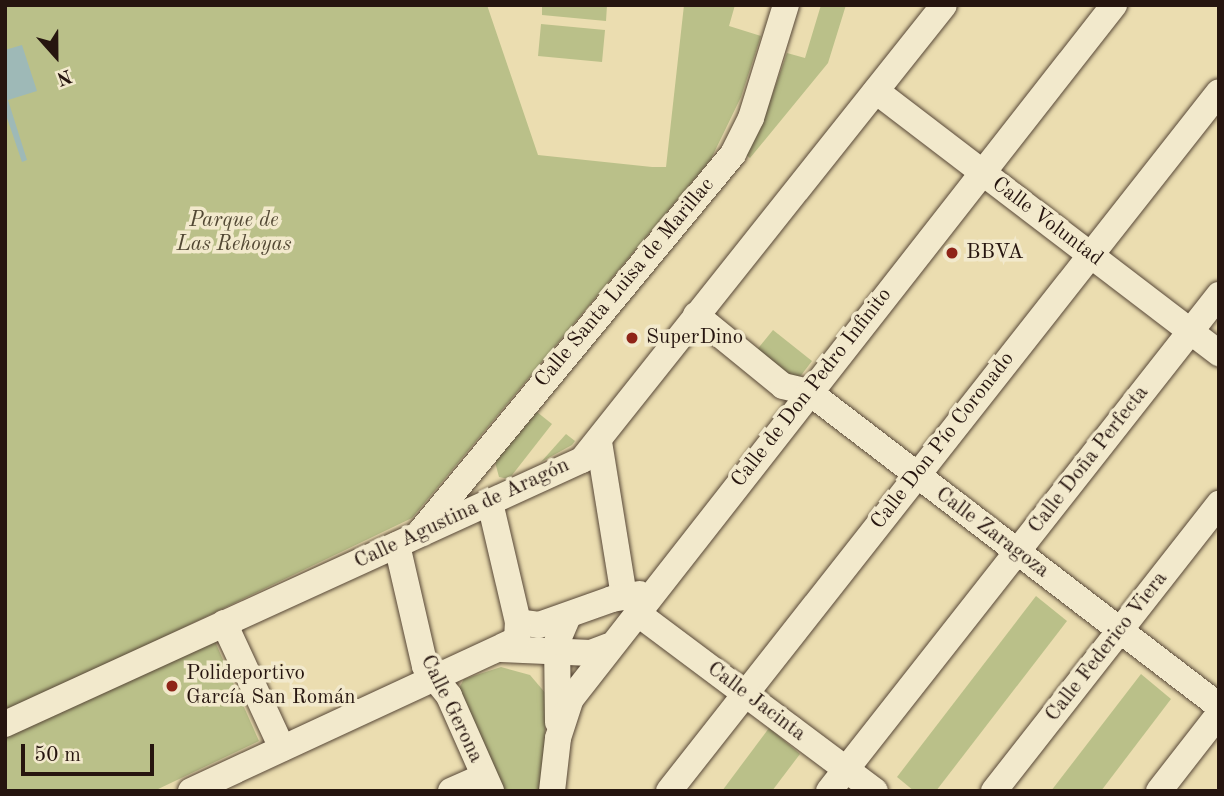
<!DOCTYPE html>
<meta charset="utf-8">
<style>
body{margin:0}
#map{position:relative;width:1224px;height:796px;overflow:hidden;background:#ebddb0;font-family:"Old Standard TT",serif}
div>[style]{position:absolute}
.green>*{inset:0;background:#bac089}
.water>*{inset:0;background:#9eb9b7}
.roads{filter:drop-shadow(0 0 2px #574737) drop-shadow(0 0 2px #574737)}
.minor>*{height:26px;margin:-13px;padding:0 13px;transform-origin:13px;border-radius:13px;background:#f2e9cc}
.dots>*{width:19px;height:19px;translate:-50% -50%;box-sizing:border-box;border:4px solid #f2e9cc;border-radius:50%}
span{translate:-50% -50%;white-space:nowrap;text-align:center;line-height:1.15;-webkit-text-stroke:7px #f2e9cc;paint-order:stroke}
.park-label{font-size:21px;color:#524834;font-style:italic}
.street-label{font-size:21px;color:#26150f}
.poi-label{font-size:21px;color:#26150f}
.left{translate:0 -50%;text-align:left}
.frame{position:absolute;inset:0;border:7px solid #26150f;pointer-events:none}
.north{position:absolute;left:21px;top:21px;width:70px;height:70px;-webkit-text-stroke:5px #f2e9cc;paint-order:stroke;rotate:159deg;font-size:19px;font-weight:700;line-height:28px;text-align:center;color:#26150f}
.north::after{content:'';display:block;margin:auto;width:24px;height:32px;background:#26150f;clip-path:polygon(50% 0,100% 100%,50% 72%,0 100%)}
.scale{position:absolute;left:21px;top:744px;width:133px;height:32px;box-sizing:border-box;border:4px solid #26150f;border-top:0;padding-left:9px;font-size:21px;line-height:24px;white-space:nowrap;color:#26150f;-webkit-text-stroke:5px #f2e9cc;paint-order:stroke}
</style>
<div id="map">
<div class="green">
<div style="clip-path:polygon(5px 5px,487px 5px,538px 155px,652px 167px,666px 167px,684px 5px,735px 5px,729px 26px,761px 36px,741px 97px,711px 159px,412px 518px,5px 713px)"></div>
<div style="clip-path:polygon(542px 5px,607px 5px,606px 21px,542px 15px)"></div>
<div style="clip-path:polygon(821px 5px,846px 5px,828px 63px,750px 158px,745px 154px,762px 124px,787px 53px,805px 58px)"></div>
<div style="clip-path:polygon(541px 24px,605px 30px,602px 62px,538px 56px)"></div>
<div style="clip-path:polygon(773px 330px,812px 361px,796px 382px,756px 351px)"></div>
<div style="clip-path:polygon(537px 412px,552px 424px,509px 479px,499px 477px,495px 462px)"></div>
<div style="clip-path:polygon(566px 434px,575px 441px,572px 445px,541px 462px)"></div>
<div style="clip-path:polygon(1036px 596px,1067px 621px,936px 791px,914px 791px,897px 777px)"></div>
<div style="clip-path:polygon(213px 637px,259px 741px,154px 791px,5px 791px,5px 735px)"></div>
<div style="clip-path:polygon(501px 667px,530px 675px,547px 695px,542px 791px,498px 791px,458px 690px,464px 679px)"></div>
<div style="clip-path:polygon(1141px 674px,1171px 699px,1101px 791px,1051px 791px)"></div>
<div style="clip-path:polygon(769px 728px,800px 754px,772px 791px,722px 791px)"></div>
</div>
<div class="water">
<div style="clip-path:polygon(22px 45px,37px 91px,8px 100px,27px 160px,22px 162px,5px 112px,5px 50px)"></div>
</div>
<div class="roads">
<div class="minor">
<div style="left:876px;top:91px;width:432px;rotate:37.4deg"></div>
<div style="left:696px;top:315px;width:112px;rotate:39.2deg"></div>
<div style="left:783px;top:386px;width:27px;rotate:13deg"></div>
<div style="left:809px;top:392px;width:516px;rotate:37.45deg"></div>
<div style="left:599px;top:442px;width:156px;rotate:80.8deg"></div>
<div style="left:422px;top:530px;width:488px;rotate:-50.4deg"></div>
<div style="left:733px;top:154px;width:40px;rotate:-63.4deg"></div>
<div style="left:751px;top:118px;width:118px;rotate:-72.8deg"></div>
<div style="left:397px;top:545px;width:124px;rotate:77deg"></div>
<div style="left:425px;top:666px;width:38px;rotate:51deg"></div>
<div style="left:449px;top:696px;width:104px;rotate:66.1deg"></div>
<div style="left:637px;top:613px;width:297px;rotate:36.8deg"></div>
<div style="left:518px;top:622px;width:21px;rotate:8deg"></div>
<div style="left:539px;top:625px;width:77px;rotate:-19.6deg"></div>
<div style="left:612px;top:599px;width:28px;rotate:-10deg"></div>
<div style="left:224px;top:623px;width:138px;rotate:65.1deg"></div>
<div style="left:501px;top:649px;width:90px;rotate:2.5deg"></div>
<div style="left:591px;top:653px;width:19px;rotate:-21deg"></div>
<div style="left:558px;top:722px;width:80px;rotate:-90.7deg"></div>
<div style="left:557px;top:642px;width:26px;rotate:-67deg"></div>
<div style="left:5px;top:724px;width:635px;rotate:-24.59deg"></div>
<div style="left:582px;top:460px;width:581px;rotate:-51.49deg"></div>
<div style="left:191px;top:791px;width:359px;rotate:-24.9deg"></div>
<div style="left:517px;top:640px;width:18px;rotate:-87deg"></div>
<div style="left:518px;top:622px;width:122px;rotate:-103.2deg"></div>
<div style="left:451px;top:791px;width:36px;rotate:-24deg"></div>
<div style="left:552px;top:791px;width:53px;rotate:-83.5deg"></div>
<div style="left:558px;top:738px;width:40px;rotate:-72deg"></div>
<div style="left:570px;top:700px;width:883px;rotate:-51.95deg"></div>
<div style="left:669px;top:791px;width:889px;rotate:-51.8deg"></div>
<div style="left:829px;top:791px;width:631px;rotate:-51.82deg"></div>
<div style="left:994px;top:791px;width:365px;rotate:-51.9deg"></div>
<div style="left:1159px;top:791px;width:98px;rotate:-52.1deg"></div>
</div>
</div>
<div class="dots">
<div style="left:952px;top:253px;background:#8f2418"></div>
<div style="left:632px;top:338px;background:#8f2418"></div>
<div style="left:172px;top:686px;background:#8f2418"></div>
</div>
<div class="park-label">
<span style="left:234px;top:233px">Parque de<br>Las Rehoyas</span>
</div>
<div class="street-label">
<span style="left:1047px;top:222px;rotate:37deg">Calle Voluntad</span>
<span style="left:625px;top:283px;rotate:-50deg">Calle Santa Luisa de Marillac</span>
<span style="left:812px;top:388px;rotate:-52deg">Calle de Don Pedro Infinito</span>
<span style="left:943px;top:441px;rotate:-52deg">Calle Don Pío Coronado</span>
<span style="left:1089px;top:460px;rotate:-52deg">Calle Doña Perfecta</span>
<span style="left:462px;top:514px;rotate:-25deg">Calle Agustina de Aragón</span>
<span style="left:992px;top:533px;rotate:37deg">Calle Zaragoza</span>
<span style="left:1107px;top:647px;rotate:-52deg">Calle Federico Viera</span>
<span style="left:756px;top:702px;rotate:37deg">Calle Jacinta</span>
<span style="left:451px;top:709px;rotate:64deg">Calle Gerona</span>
</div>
<div class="poi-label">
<span class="left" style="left:966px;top:253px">BBVA</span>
<span class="left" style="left:646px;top:338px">SuperDino</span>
<span class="left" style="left:186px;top:686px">Polideportivo<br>García San Román</span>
</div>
<div class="frame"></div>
<div class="north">N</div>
<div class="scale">50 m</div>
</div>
